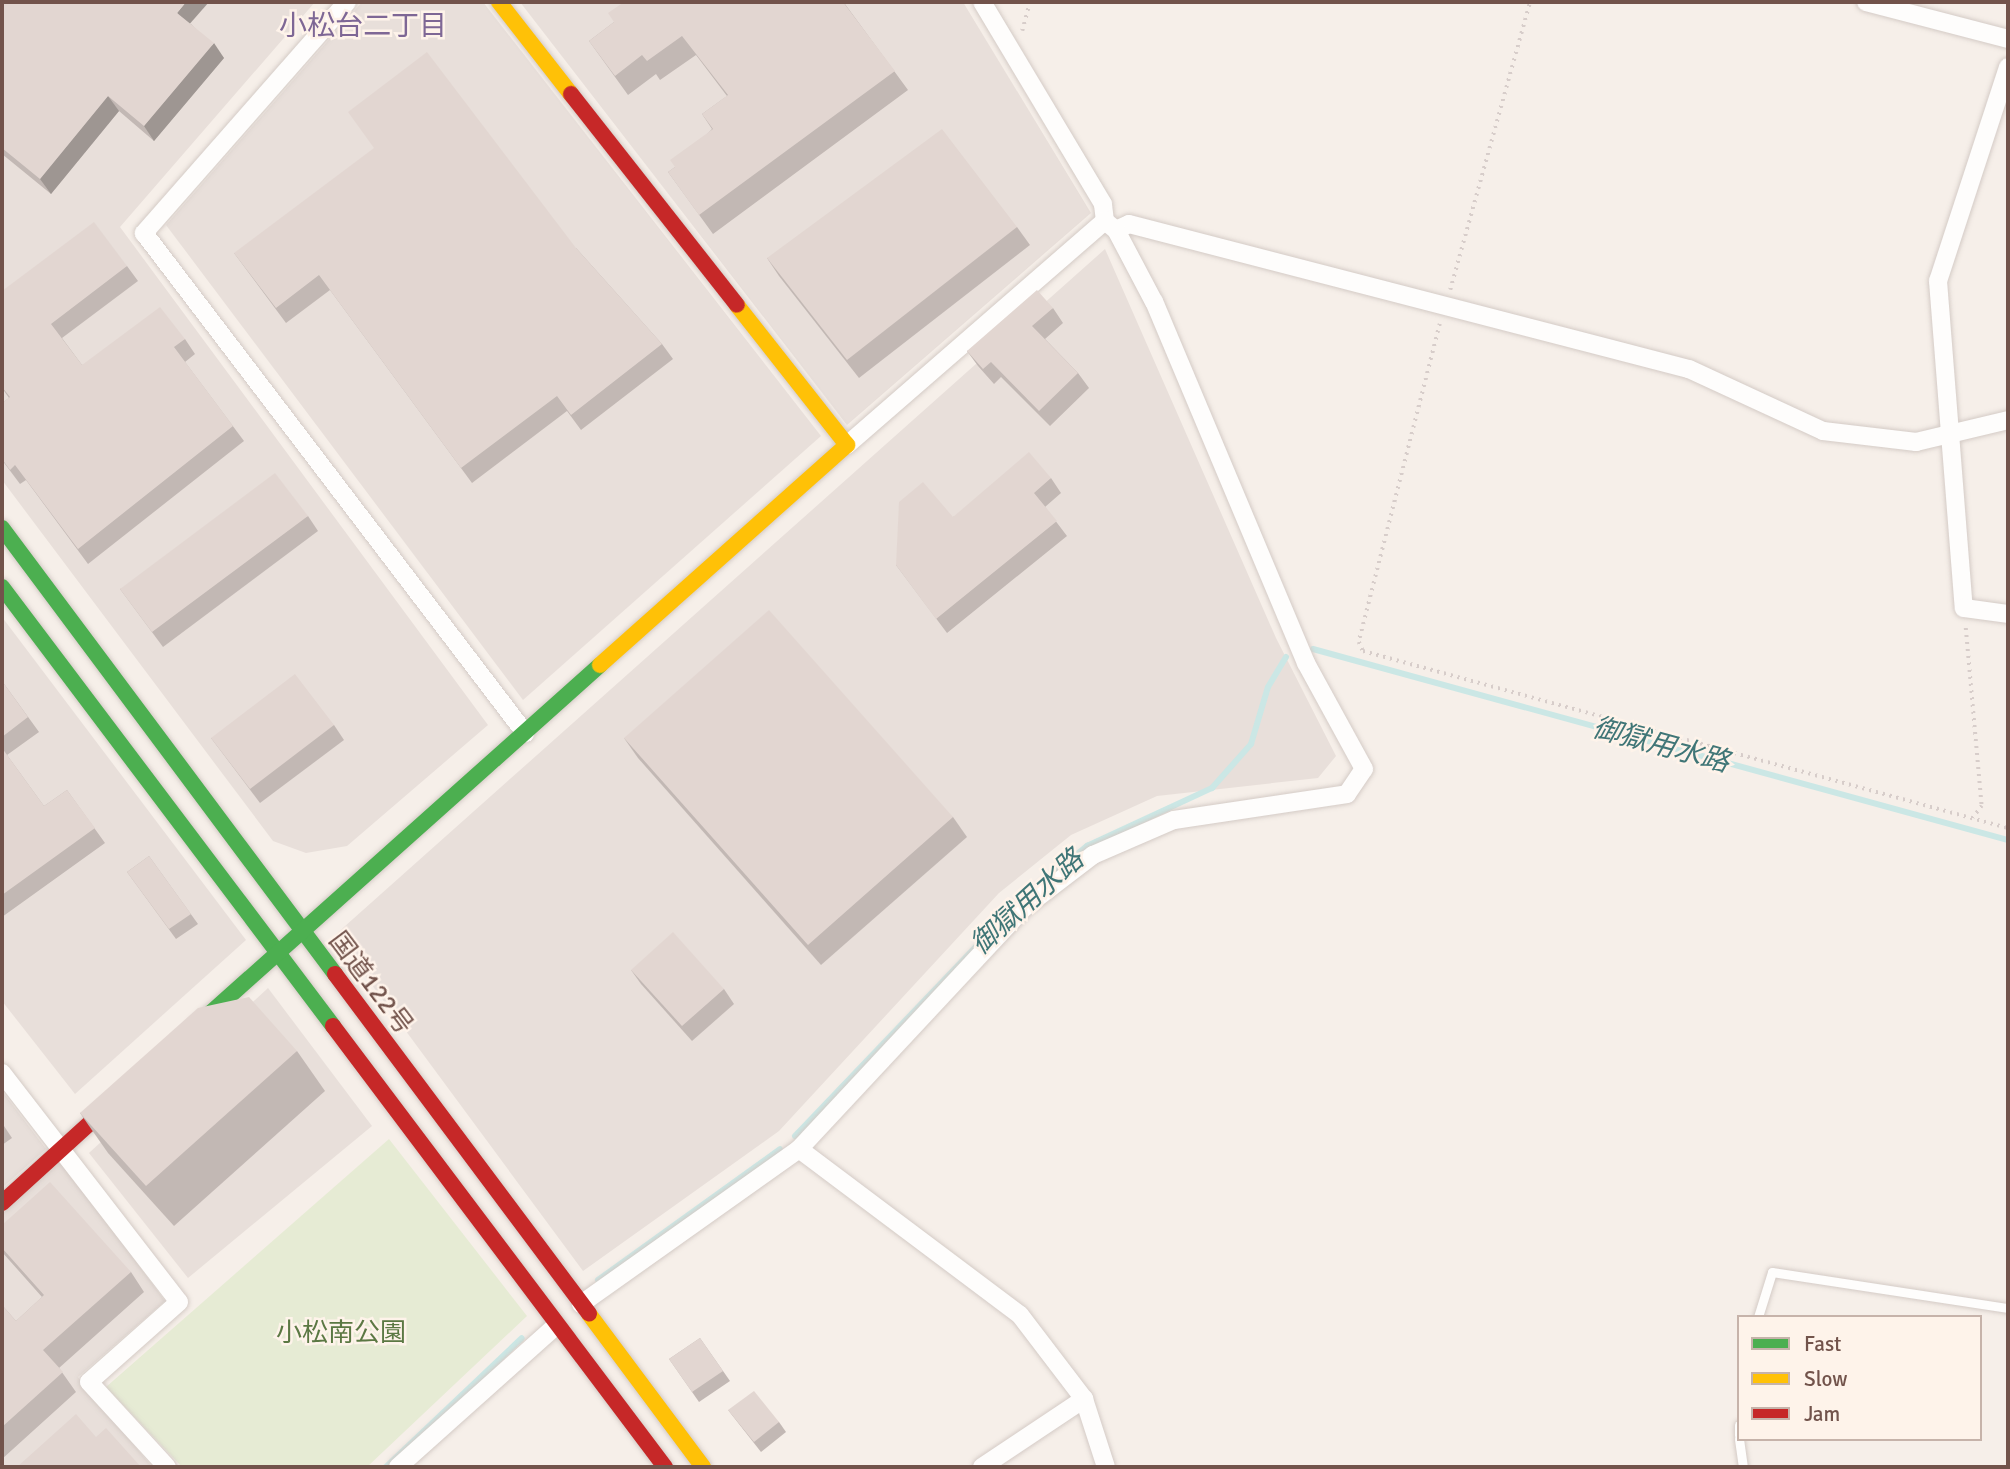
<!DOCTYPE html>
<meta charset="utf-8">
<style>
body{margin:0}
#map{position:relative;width:2010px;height:1469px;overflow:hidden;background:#f6efe9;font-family:Signika,"Noto Sans JP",sans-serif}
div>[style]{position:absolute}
.industrial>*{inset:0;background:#e8dfda}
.green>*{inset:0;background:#e6ebd4}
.stream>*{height:6px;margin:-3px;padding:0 3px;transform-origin:3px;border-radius:3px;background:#cbe7e5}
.path>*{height:3.5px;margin-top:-1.75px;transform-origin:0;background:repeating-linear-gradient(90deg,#d7cdca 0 2px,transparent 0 7px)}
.roads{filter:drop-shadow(0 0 2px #d4cbc6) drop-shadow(0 0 2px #d4cbc6)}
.lane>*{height:9px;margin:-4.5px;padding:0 4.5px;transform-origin:4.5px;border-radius:4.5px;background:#fefdfc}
.street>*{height:18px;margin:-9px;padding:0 9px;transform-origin:9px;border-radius:9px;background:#fefdfc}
.fast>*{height:16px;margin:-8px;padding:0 8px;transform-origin:8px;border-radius:8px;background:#4caf50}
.slow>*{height:16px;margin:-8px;padding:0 8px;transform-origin:8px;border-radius:8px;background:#ffc107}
.jam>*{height:16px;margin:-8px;padding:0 8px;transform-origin:8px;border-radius:8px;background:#c62828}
.wall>*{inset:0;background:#c2b8b4}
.shaded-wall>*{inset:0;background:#9e9692}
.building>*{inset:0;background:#e2d6d1}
span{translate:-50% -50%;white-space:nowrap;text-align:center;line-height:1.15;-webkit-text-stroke:5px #fef3ea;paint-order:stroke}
.street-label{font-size:26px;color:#72534b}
.park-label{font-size:26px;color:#5b7843}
.neighbourhood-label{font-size:28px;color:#7e6795}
.water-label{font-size:28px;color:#407677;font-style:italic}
.frame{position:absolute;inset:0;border:4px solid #72534b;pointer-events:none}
.legend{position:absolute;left:1737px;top:1315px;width:245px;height:126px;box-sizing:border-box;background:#fef3ea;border:2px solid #c6b3aa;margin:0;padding:9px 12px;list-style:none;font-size:21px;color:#72534b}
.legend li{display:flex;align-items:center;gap:14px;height:35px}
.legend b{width:35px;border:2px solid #c6b3aa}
</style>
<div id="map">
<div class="industrial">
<div style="clip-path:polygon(2px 2px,315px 2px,120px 227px,488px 725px,347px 846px,306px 853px,273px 841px,2px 480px)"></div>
<div style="clip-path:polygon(362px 2px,483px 2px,821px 436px,523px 700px,166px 225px)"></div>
<div style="clip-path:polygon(520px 2px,963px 2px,1091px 213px,847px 425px)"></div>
<div style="clip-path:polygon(1105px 249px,1276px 638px,1336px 756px,1318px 778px,1157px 796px,1071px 835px,999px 893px,779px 1131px,583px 1271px,335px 935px)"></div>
<div style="clip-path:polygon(2px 617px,246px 940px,75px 1094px,2px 1001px)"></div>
<div style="clip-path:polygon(268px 988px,372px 1126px,188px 1278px,89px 1153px)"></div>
<div style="clip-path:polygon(2px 1091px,46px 1149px,2px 1188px)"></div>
<div style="clip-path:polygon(61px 1160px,165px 1301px,78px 1377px,152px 1467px,2px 1467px,2px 1214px)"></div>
</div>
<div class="green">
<div style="clip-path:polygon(389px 1139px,527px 1316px,367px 1467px,182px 1467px,106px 1387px)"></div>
</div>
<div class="stream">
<div style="left:1313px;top:649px;width:721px;rotate:15.37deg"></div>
<div style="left:1029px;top:893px;width:75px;rotate:-39deg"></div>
<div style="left:1087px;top:846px;width:138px;rotate:-24.9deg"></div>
<div style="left:1212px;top:788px;width:59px;rotate:-48.4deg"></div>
<div style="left:1251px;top:744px;width:59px;rotate:-73.4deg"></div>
<div style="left:1268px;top:687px;width:35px;rotate:-59deg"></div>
<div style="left:795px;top:1136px;width:285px;rotate:-46.3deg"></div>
<div style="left:598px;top:1280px;width:224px;rotate:-35.7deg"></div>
<div style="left:386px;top:1467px;width:187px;rotate:-43.5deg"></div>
</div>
<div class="path">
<div style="left:1022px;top:31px;width:30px;rotate:-75deg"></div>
<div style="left:1450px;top:290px;width:299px;rotate:-74.5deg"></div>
<div style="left:1440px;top:324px;width:328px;rotate:104.3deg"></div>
<div style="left:1359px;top:642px;width:10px;rotate:66deg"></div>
<div style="left:1363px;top:651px;width:669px;rotate:15.35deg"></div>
<div style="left:1966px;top:628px;width:179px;rotate:84.9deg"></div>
<div style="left:1982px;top:806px;width:15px;rotate:127deg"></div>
</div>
<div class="roads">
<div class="lane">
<div style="left:1758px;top:1317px;width:47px;rotate:-72.7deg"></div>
<div style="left:1772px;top:1272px;width:239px;rotate:8.7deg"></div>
<div style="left:1739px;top:1425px;width:10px;rotate:90deg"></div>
<div style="left:1739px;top:1439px;width:28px;rotate:82deg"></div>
</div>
<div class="street">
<div style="left:347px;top:2px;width:308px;rotate:131.3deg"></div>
<div style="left:144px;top:233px;width:629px;rotate:52.69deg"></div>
<div style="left:1866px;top:2px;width:147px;rotate:14.6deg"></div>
<div style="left:2008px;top:67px;width:225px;rotate:108.1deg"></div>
<div style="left:1938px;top:281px;width:328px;rotate:85.5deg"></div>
<div style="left:1964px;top:608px;width:44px;rotate:7.8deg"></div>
<div style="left:1116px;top:230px;width:14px;rotate:-25deg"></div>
<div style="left:1129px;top:224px;width:578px;rotate:14.52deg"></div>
<div style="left:1689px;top:369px;width:148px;rotate:24.8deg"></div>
<div style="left:1823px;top:431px;width:94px;rotate:6.7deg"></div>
<div style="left:1916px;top:442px;width:95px;rotate:-13.4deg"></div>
<div style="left:847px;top:445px;width:342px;rotate:-41deg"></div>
<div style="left:1105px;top:221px;width:17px;rotate:-97deg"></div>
<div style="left:1103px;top:204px;width:235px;rotate:-120.9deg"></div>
<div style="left:2px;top:1073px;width:289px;rotate:52.3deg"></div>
<div style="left:179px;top:1302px;width:120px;rotate:138.4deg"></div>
<div style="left:89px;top:1382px;width:115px;rotate:47.5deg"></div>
<div style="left:799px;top:1149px;width:331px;rotate:-47deg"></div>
<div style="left:1025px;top:907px;width:86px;rotate:-37.4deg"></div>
<div style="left:1093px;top:855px;width:88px;rotate:-23.4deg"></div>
<div style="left:1174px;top:820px;width:175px;rotate:-8.5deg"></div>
<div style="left:1347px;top:794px;width:30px;rotate:-56deg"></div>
<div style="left:1364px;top:769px;width:121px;rotate:-118.7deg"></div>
<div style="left:1306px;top:663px;width:392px;rotate:-112.8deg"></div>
<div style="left:1154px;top:302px;width:81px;rotate:-117.8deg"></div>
<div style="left:1116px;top:230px;width:14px;rotate:-141deg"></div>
<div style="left:581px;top:1304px;width:267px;rotate:-35.4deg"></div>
<div style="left:799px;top:1149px;width:276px;rotate:36.9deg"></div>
<div style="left:1020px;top:1315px;width:106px;rotate:52.7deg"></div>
<div style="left:1084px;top:1399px;width:71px;rotate:72.1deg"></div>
<div style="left:398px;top:1467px;width:213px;rotate:-41.8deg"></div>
<div style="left:982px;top:1467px;width:123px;rotate:-33.7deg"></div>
</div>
<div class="fast">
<div style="left:2px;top:528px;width:557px;rotate:53.25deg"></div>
<div style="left:2px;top:587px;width:550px;rotate:52.98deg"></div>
<div style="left:196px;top:1026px;width:542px;rotate:-41.78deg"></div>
</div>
<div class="slow">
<div style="left:499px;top:2px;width:117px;rotate:52deg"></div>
<div style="left:600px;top:665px;width:331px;rotate:-41.7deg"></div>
<div style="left:847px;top:445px;width:178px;rotate:-128.2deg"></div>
<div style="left:589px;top:1314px;width:191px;rotate:53.3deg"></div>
</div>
<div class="jam">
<div style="left:571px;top:94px;width:268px;rotate:51.8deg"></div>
<div style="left:335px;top:974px;width:424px;rotate:53.2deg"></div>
<div style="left:333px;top:1026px;width:552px;rotate:53.03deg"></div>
<div style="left:2px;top:1203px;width:150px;rotate:-42.3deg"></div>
</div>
</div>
<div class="wall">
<div style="clip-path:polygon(2px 2px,191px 24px,224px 58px,154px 141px,119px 111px,51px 194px,2px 154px)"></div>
<div style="clip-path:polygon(624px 2px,848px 2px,845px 4px,908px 90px,713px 234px,668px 172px,675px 167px,712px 129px,702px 114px,727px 96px,696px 55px,660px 80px,656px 74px,628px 95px,589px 41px,614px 22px)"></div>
<div style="clip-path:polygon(1017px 227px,1030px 245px,859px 378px,779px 276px,767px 258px)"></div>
<div style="clip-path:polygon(576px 248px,662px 344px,673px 359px,581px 430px,567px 411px,472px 483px,330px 290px,286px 323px,234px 253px)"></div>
<div style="clip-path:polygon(127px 266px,138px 281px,62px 338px,82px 365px,185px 339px,195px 354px,185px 362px,244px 441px,88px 564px,26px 480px,20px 484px,2px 460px,2px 403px,9px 398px,2px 388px,2px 291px)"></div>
<div style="clip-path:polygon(1053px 308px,1063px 323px,1045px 339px,1078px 373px,1089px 388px,1050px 426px,1001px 377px,994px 384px,978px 366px,967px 351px)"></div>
<div style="clip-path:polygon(1051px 478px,1061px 493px,1045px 507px,1067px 536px,947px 633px,896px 565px,953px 517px)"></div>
<div style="clip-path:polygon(308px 516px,318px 531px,163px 647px,120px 589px)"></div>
<div style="clip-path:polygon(2px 681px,39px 732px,7px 755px,44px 806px,67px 790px,105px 843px,2px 917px)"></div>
<div style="clip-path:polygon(334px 725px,344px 740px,260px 803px,211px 738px)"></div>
<div style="clip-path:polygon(624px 738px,953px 817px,967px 837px,821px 965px,638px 758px)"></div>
<div style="clip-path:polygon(149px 856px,198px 924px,176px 939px,127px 872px)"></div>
<div style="clip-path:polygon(631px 970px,724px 989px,734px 1004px,692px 1041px,641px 984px)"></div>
<div style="clip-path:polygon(297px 1051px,325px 1091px,174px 1226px,108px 1153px,80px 1113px)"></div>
<div style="clip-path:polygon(2px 1123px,12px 1138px,2px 1145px)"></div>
<div style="clip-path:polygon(2px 1225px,131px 1272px,144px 1292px,59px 1368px,76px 1392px,2px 1459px,2px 1305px,16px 1321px,42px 1297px,2px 1252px)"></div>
<div style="clip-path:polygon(700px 1338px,730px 1381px,699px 1402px,669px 1359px)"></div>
<div style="clip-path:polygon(728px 1410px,779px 1422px,786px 1432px,761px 1452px)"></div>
</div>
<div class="shaded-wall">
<div style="clip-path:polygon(186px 2px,209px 2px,187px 27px,177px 13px)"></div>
<div style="clip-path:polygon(214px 43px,224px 58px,154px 141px,144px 126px)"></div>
<div style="clip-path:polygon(108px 96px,119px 111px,51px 194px,40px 179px)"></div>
</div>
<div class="building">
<div style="clip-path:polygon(2px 2px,186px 2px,177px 13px,214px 43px,144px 126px,108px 96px,40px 179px,2px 148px)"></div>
<div style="clip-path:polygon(624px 2px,843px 2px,895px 71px,699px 215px,668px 172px,675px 167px,670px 160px,713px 129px,702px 114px,728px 95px,682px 36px,647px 61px,642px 55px,615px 76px,589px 41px,614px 22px,608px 13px)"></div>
<div style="clip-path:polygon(427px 52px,576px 248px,662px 344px,571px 415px,557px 396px,461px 468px,319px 275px,276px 308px,234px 253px,374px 148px,348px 112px)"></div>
<div style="clip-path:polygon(942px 129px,1017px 227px,847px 360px,767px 258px)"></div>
<div style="clip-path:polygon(94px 222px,127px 266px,51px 324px,82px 365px,160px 307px,185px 339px,174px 347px,233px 426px,78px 549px,15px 465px,10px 470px,2px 459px,2px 403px,10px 397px,2px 387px,2px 291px)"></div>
<div style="clip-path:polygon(1037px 290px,1053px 308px,1032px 326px,1078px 373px,1039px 411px,991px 362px,983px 369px,967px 351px)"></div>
<div style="clip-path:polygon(1029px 452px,1051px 478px,1034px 493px,1057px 521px,936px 619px,896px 565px,899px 502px,923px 482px,953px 517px)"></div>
<div style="clip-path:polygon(275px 473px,308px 516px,152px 632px,120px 589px)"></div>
<div style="clip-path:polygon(769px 610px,953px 817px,808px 945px,624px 738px)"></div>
<div style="clip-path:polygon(295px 674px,334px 725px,250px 789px,211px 738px)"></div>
<div style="clip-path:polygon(2px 681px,28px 717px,2px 737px)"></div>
<div style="clip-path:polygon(2px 748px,44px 806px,67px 790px,95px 828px,2px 895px)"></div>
<div style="clip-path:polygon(149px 856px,191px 914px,169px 929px,127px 872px)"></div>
<div style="clip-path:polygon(673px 932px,724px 989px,682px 1026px,631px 970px)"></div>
<div style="clip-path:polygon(249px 997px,297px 1051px,146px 1186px,80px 1113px,198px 1008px)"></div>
<div style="clip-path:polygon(50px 1182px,131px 1272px,43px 1350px,63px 1372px,2px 1427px,2px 1305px,16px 1321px,44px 1295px,2px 1248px,2px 1225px)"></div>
<div style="clip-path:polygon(700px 1338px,723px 1371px,692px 1392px,669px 1359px)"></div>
<div style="clip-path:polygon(754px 1391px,779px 1422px,754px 1442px,728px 1410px)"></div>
<div style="clip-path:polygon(76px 1414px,96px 1437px,106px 1428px,141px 1467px,17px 1467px)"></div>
</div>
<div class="street-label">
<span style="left:370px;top:984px;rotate:53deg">国道122号</span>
</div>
<div class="park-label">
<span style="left:341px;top:1334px">小松南公園</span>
</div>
<div class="neighbourhood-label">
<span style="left:363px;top:26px">小松台二丁目</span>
</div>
<div class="water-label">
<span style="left:1661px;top:745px;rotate:15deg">御獄用水路</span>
<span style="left:1027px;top:902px;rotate:-42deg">御獄用水路</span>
</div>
<div class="frame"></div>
<ul class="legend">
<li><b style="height:9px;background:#4caf50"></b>Fast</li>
<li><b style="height:9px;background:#ffc107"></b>Slow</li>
<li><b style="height:9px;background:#c62828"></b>Jam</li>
</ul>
</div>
